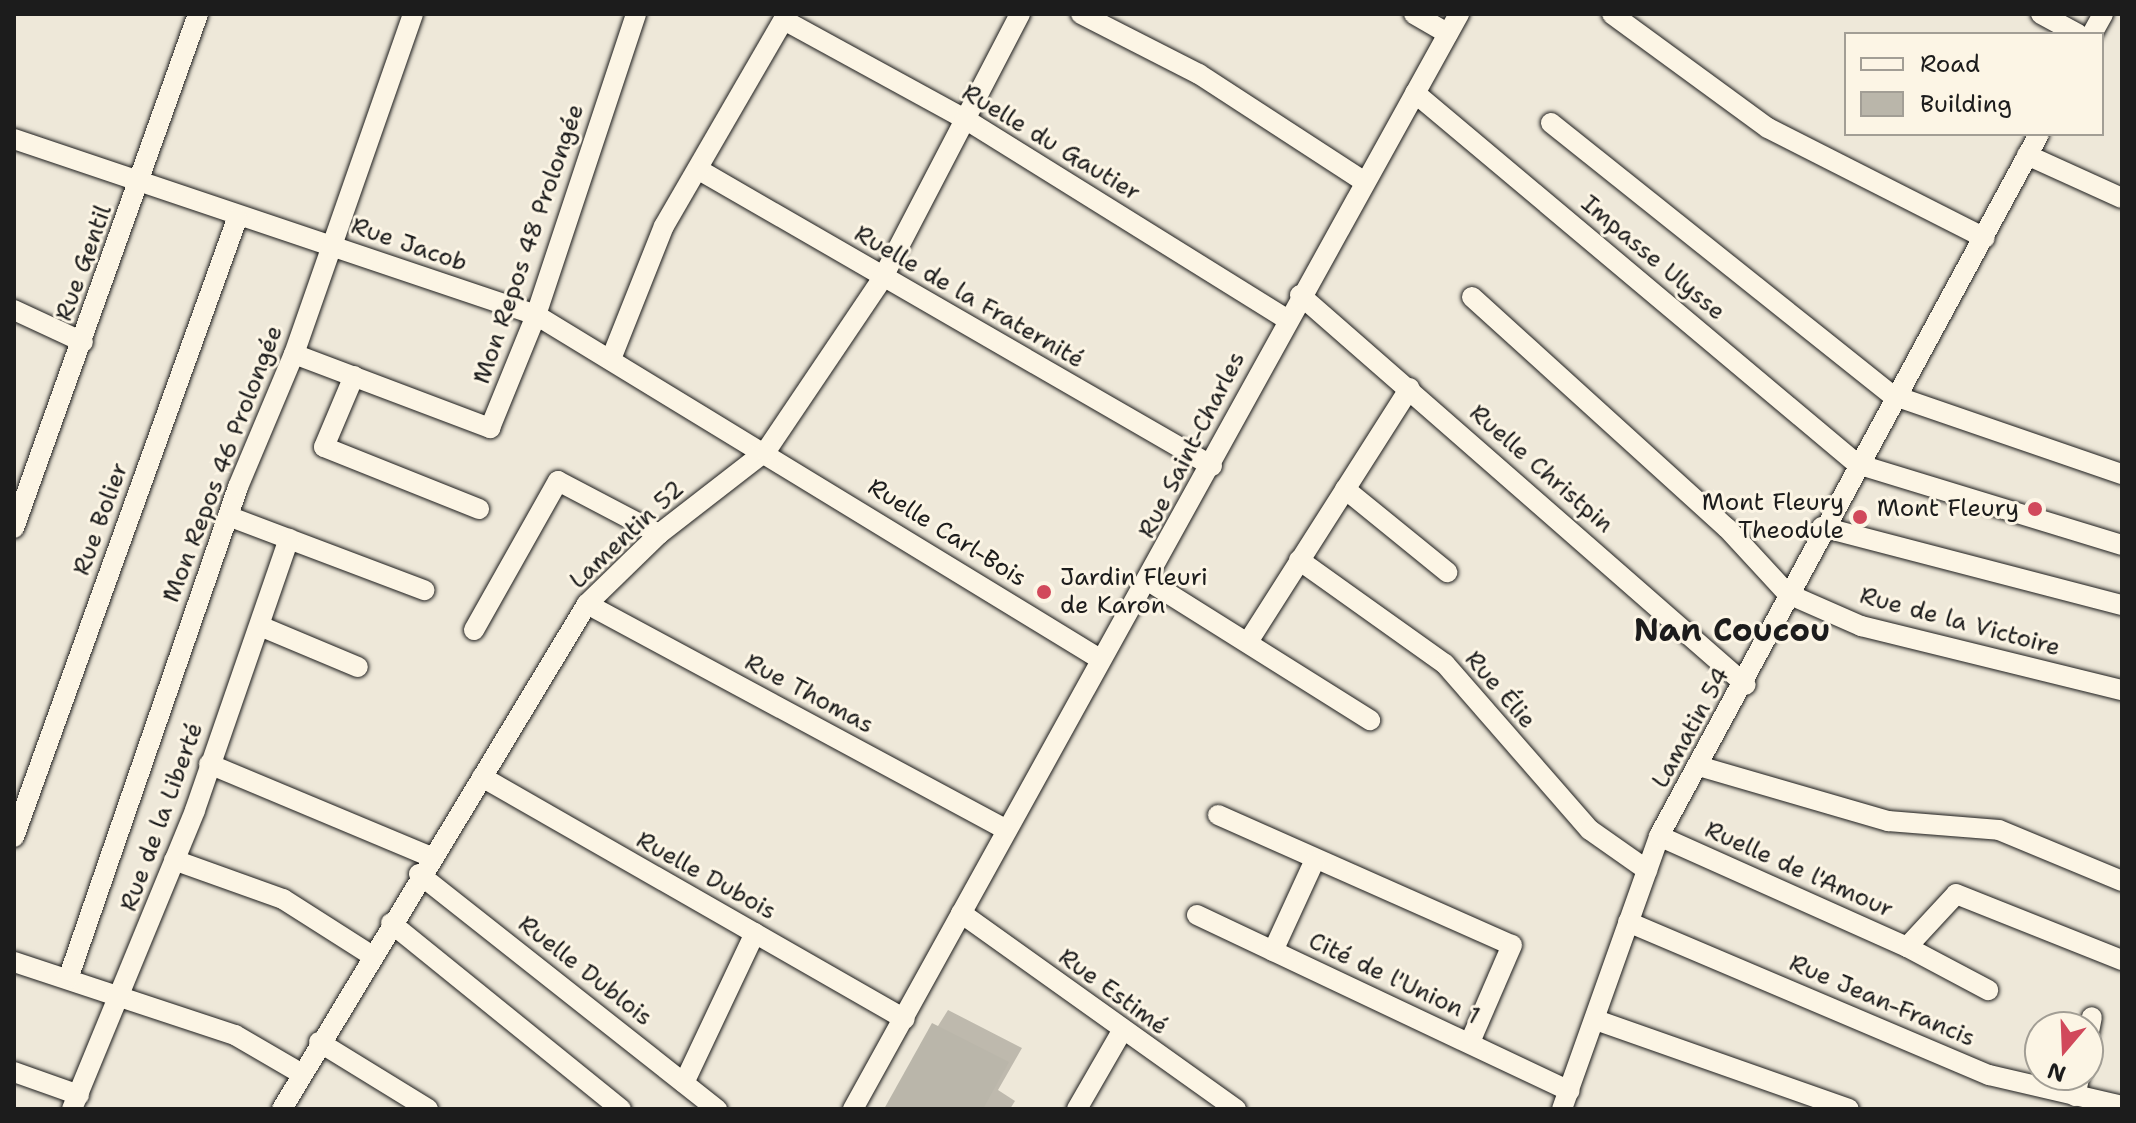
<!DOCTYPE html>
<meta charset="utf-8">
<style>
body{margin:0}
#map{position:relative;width:2136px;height:1123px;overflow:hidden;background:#eee8d9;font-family:"Shantell Sans",sans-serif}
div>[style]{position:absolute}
.shadow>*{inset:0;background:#0003}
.building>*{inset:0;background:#bab6aa}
.roads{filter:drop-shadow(0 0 2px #1c1c1c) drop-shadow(0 0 2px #1c1c1c)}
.minor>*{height:20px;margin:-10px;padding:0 10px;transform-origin:10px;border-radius:10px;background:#fcf5e5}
.dots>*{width:22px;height:22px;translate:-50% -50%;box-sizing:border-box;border:4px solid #fcf5e5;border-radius:50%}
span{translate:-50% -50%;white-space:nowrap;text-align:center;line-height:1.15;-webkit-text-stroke:6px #fcf5e5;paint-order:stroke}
.street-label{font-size:24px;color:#1c1c1c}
.poi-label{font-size:24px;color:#1c1c1c}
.right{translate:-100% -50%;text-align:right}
.left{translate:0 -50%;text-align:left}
.district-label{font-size:32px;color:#1c1c1c;font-weight:700}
.frame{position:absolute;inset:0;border:16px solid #1c1c1c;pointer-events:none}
.legend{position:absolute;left:1844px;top:32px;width:260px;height:104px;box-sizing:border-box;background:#fcf5e5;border:2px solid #a29e95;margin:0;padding:10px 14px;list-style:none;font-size:24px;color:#1c1c1c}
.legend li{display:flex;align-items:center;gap:16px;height:40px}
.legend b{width:40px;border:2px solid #a29e95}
.north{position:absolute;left:2024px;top:1011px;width:80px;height:80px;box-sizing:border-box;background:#fcf5e5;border:2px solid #a29e95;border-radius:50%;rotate:199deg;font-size:22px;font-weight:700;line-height:32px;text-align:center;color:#1c1c1c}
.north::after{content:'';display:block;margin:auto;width:28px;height:36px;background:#d1495b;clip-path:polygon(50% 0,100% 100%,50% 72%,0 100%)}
</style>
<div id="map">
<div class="shadow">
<div style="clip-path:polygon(948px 1010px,1022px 1048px,998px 1090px,1015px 1101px,1010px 1109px,886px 1109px)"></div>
</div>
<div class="building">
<div style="clip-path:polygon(932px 1023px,1009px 1062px,983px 1109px,884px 1109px)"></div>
</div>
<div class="roads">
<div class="minor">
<div style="left:1081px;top:14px;width:132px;rotate:27deg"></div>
<div style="left:1199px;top:74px;width:196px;rotate:33.1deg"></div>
<div style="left:1414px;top:14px;width:39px;rotate:30deg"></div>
<div style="left:1612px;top:14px;width:193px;rotate:36.2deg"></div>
<div style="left:1768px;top:128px;width:243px;rotate:26.9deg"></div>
<div style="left:2041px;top:14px;width:42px;rotate:28.4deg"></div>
<div style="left:784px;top:20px;width:206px;rotate:28.7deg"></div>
<div style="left:965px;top:119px;width:378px;rotate:31.9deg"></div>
<div style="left:2092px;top:34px;width:23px;rotate:-61deg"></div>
<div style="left:1415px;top:93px;width:577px;rotate:40.01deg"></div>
<div style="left:1857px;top:464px;width:277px;rotate:17deg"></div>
<div style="left:1551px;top:123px;width:436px;rotate:38.6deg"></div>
<div style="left:1892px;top:395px;width:243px;rotate:19deg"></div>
<div style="left:14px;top:139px;width:551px;rotate:18.63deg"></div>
<div style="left:536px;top:315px;width:661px;rotate:31.38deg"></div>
<div style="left:2027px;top:155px;width:104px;rotate:24.4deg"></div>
<div style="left:701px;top:171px;width:590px;rotate:30deg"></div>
<div style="left:1300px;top:295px;width:592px;rotate:41.17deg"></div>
<div style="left:1472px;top:297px;width:344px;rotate:42.2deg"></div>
<div style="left:1727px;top:528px;width:90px;rotate:47.3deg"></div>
<div style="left:1788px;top:594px;width:80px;rotate:23.7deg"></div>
<div style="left:1861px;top:626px;width:269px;rotate:13.8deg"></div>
<div style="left:14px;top:310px;width:76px;rotate:24.9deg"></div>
<div style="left:294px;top:354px;width:210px;rotate:20.7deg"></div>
<div style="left:490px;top:428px;width:122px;rotate:-67.8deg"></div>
<div style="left:536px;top:315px;width:317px;rotate:-71.6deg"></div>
<div style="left:611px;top:359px;width:143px;rotate:-68.3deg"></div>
<div style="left:664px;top:226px;width:245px;rotate:-59.9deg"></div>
<div style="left:354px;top:376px;width:77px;rotate:112.9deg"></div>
<div style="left:324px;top:447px;width:167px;rotate:21.8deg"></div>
<div style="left:1345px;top:489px;width:132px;rotate:39.1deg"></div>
<div style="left:228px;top:516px;width:210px;rotate:20.7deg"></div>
<div style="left:1822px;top:527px;width:310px;rotate:14.6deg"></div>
<div style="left:14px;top:528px;width:546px;rotate:-70.3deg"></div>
<div style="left:1299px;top:560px;width:179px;rotate:35.5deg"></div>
<div style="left:1445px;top:664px;width:220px;rotate:48.9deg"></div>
<div style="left:1590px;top:830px;width:70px;rotate:35.1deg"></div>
<div style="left:1150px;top:582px;width:260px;rotate:32.1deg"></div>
<div style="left:587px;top:604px;width:476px;rotate:28.3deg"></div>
<div style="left:260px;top:626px;width:106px;rotate:22.7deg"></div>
<div style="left:474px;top:630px;width:171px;rotate:-60.6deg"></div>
<div style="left:558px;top:481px;width:114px;rotate:27.7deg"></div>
<div style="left:1248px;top:642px;width:301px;rotate:-57.5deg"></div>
<div style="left:209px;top:764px;width:238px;rotate:22.7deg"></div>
<div style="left:1702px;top:767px;width:194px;rotate:16.2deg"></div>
<div style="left:1888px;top:821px;width:111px;rotate:4.6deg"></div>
<div style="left:1999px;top:830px;width:133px;rotate:22.5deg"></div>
<div style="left:482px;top:777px;width:487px;rotate:29.8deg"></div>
<div style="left:1218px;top:815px;width:321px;rotate:23.9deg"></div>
<div style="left:1512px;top:945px;width:106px;rotate:113.4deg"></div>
<div style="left:1659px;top:836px;width:272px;rotate:24.1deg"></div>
<div style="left:1907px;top:947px;width:72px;rotate:-47.2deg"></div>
<div style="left:1956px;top:894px;width:179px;rotate:21.7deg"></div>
<div style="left:14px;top:837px;width:657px;rotate:-70.16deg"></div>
<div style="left:174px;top:860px;width:116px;rotate:19.7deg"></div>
<div style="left:283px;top:899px;width:104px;rotate:32.5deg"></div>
<div style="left:419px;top:874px;width:380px;rotate:38.3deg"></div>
<div style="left:961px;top:913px;width:338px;rotate:35.5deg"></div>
<div style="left:1197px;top:915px;width:412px;rotate:25.3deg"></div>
<div style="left:1628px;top:922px;width:392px;rotate:23deg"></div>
<div style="left:1989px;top:1075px;width:137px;rotate:13.1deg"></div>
<div style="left:391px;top:923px;width:296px;rotate:39deg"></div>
<div style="left:1907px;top:947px;width:92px;rotate:28deg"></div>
<div style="left:1273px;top:951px;width:98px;rotate:-65.3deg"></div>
<div style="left:14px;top:962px;width:233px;rotate:18.3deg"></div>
<div style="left:235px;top:1035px;width:78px;rotate:30.2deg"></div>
<div style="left:68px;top:979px;width:521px;rotate:-70.94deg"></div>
<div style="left:238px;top:487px;width:144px;rotate:-67.2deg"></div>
<div style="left:294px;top:354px;width:360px;rotate:-70.7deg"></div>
<div style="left:1596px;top:1020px;width:268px;rotate:19.4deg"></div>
<div style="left:2088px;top:1037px;width:20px;rotate:-79deg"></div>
<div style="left:319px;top:1042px;width:128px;rotate:31.6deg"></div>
<div style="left:14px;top:1072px;width:69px;rotate:19.5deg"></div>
<div style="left:684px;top:1083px;width:166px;rotate:-64.7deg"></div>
<div style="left:2075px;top:1096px;width:22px;rotate:-77deg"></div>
<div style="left:72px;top:1109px;width:323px;rotate:-67.6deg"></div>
<div style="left:195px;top:810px;width:287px;rotate:-70.9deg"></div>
<div style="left:282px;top:1109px;width:590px;rotate:-58.87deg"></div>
<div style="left:587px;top:604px;width:100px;rotate:-44.2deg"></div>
<div style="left:659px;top:534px;width:135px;rotate:-37.8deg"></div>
<div style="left:766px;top:451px;width:207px;rotate:-56deg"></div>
<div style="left:882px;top:279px;width:299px;rotate:-62.5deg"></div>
<div style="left:853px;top:1109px;width:1252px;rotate:-61.04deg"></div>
<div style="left:1077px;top:1109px;width:90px;rotate:-60deg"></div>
<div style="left:1562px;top:1109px;width:290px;rotate:-70.4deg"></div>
<div style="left:1659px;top:836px;width:798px;rotate:-61.57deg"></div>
</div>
</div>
<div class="dots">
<div style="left:2035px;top:509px;background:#d1495b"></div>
<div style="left:1860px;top:517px;background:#d1495b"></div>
<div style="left:1044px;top:592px;background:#d1495b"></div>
</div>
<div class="street-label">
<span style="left:1051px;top:143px;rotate:31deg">Ruelle du Gautier</span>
<span style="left:529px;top:244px;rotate:-71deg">Mon Repos 48 Prolongée</span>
<span style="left:409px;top:245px;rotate:19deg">Rue Jacob</span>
<span style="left:1653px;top:258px;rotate:40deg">Impasse Ulysse</span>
<span style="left:84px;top:263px;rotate:-70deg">Rue Gentil</span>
<span style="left:969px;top:297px;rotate:30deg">Ruelle de la Fraternité</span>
<span style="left:1192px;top:445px;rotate:-63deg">Rue Saint-Charles</span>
<span style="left:223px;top:464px;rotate:-69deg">Mon Repos 46 Prolongée</span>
<span style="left:1541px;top:469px;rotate:41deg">Ruelle Christpin</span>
<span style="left:101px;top:519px;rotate:-70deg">Rue Bolier</span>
<span style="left:947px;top:533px;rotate:32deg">Ruelle Carl-Bois</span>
<span style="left:627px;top:535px;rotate:-43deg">Lamentin 52</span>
<span style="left:1960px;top:622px;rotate:15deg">Rue de la Victoire</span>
<span style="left:1500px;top:690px;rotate:49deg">Rue Élie</span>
<span style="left:809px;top:694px;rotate:28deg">Rue Thomas</span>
<span style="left:1691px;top:728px;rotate:-61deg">Lamatin 54</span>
<span style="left:162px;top:817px;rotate:-70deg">Rue de la Liberté</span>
<span style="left:1799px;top:870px;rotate:24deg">Ruelle de l'Amour</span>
<span style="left:706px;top:876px;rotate:29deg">Ruelle Dubois</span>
<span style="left:585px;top:971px;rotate:38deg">Ruelle Dublois</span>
<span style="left:1394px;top:979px;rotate:25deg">Cité de l'Union 1</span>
<span style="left:1113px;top:992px;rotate:36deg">Rue Estimé</span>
<span style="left:1882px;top:1001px;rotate:23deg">Rue Jean-Francis</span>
</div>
<div class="poi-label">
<span class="right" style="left:1844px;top:517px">Mont Fleury<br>Theodule</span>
<span class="right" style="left:2019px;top:509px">Mont Fleury</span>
<span class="left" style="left:1060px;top:592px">Jardin Fleuri<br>de Karon</span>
</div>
<div class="district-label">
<span style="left:1732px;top:630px">Nan Coucou</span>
</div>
<div class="frame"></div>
<ul class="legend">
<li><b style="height:10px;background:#fcf5e5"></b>Road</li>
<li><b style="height:22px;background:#bab6aa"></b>Building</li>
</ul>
<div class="north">N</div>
</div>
